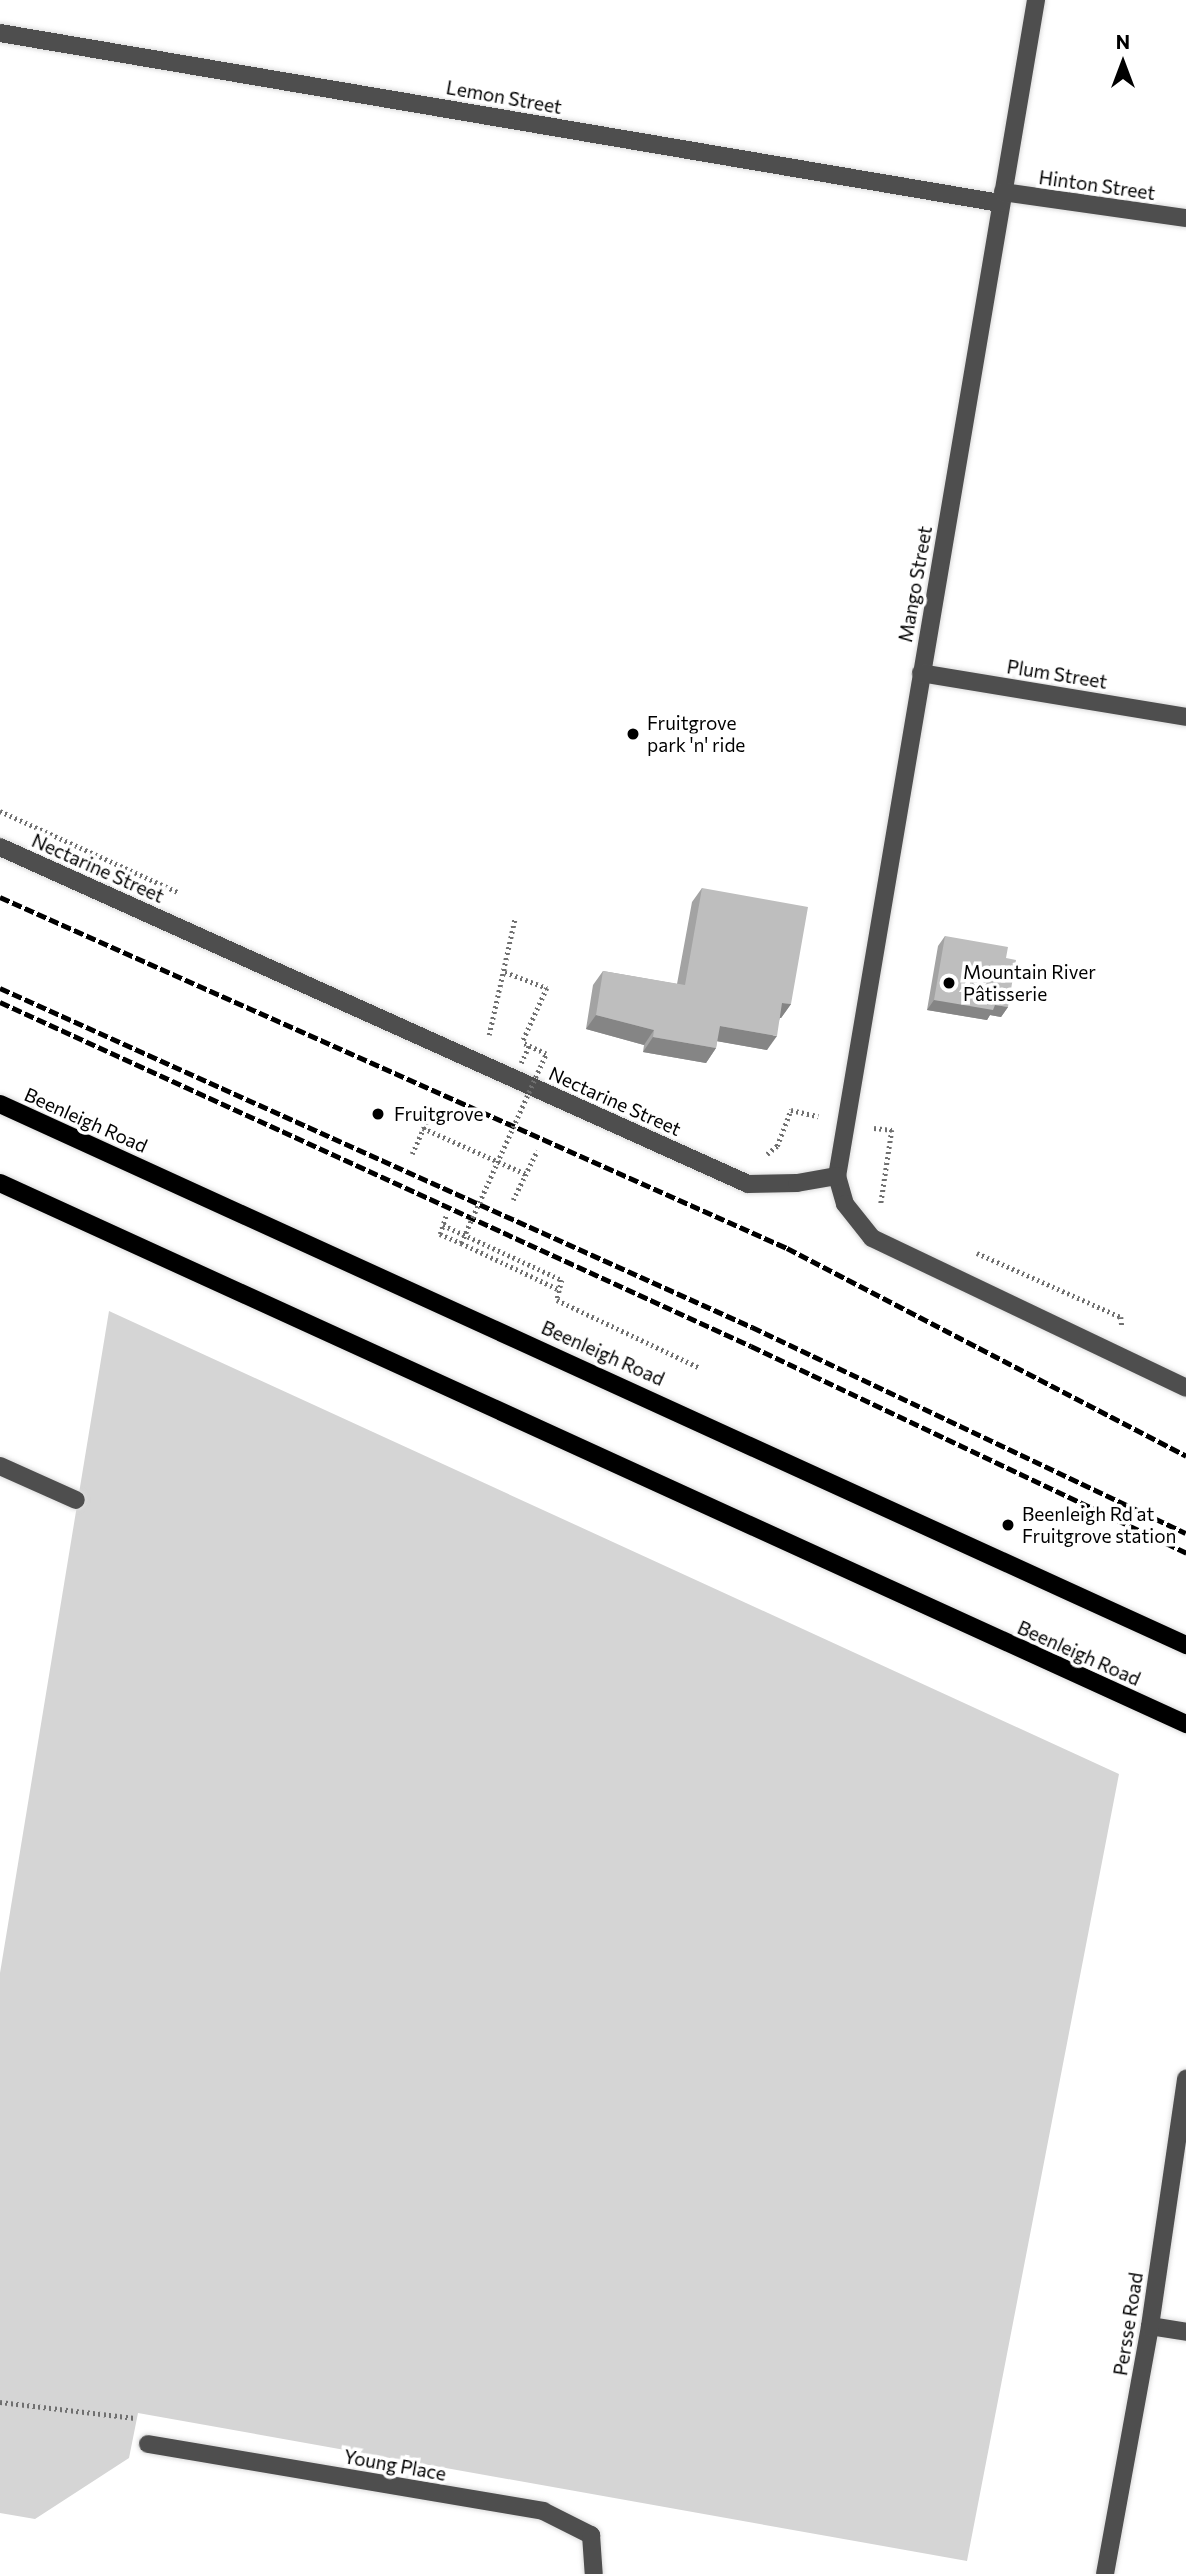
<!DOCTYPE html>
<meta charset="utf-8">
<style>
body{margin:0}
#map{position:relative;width:1186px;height:2574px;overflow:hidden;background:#fff;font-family:Commissioner,sans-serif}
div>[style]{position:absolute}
.green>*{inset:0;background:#d5d5d5}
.path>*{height:4.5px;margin-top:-2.25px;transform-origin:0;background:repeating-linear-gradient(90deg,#707070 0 2px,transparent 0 5.5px)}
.roads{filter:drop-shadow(0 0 2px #dbdbdb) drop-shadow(0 0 2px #dbdbdb)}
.minor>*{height:18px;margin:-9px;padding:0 9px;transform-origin:9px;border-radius:9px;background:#4e4e4e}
.major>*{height:18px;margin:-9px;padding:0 9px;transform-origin:9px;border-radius:9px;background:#000}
.rail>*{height:5px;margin-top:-2.5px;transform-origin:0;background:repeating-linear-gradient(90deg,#000 0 10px,transparent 0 13.5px)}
.path-bridge>*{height:4.5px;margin-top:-2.25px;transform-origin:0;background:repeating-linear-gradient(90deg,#707070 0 2px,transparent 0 5.5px)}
.wall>*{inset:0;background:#a3a3a3}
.shaded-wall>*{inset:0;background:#858585}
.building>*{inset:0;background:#bebebe}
.dots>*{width:19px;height:19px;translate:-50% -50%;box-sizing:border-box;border:4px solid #fff;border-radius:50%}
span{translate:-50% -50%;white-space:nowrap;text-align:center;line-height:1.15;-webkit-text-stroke:7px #fff;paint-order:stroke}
.street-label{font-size:19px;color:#000}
.poi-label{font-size:19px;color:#000}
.left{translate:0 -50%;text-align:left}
.north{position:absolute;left:1088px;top:28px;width:70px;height:70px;-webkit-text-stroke:5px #fff;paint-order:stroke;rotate:0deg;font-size:19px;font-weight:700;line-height:28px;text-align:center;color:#000}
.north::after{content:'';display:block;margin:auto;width:24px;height:32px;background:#000;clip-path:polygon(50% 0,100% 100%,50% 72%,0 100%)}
</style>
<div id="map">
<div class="green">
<div style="clip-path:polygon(109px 1311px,1119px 1774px,967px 2561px,138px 2413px,129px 2458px,35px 2519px,0 2513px,0 1973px)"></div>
</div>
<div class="path">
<div style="left:0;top:811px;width:196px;rotate:24.5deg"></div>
<div style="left:505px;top:972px;width:45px;rotate:20.9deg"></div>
<div style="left:547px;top:988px;width:60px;rotate:114.4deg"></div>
<div style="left:489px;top:1035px;width:120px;rotate:-77.5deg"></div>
<div style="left:423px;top:1128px;width:113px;rotate:24.1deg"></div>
<div style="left:874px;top:1128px;width:18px;rotate:6deg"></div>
<div style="left:892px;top:1130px;width:75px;rotate:98.5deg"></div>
<div style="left:412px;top:1154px;width:51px;rotate:-65.9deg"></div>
<div style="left:767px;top:1154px;width:13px;rotate:-39deg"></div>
<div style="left:777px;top:1146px;width:39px;rotate:-69deg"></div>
<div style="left:791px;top:1110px;width:28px;rotate:13deg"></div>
<div style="left:513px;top:1200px;width:55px;rotate:-63.9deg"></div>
<div style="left:443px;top:1225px;width:131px;rotate:24.8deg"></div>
<div style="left:562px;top:1280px;width:21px;rotate:104deg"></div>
<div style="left:557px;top:1300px;width:158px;rotate:25.4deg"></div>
<div style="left:440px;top:1234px;width:20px;rotate:-72deg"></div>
<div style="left:461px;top:1243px;width:110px;rotate:25.4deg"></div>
<div style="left:977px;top:1253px;width:158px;rotate:24deg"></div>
<div style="left:1121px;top:1317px;width:9px;rotate:84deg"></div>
<div style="left:0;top:2402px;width:136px;rotate:6.8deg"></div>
</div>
<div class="roads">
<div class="minor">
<div style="left:1036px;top:0;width:1193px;rotate:99.6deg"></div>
<div style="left:837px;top:1176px;width:29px;rotate:74deg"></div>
<div style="left:845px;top:1204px;width:43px;rotate:51.5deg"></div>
<div style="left:872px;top:1238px;width:348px;rotate:25.5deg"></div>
<div style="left:0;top:33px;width:1014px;rotate:9.65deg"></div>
<div style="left:1003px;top:192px;width:185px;rotate:8.1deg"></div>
<div style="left:921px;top:673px;width:269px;rotate:9.4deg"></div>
<div style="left:0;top:847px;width:820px;rotate:24.25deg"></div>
<div style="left:748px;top:1184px;width:49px;rotate:-1.2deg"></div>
<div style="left:797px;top:1183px;width:41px;rotate:-9.9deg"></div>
<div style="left:0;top:1466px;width:83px;rotate:24.1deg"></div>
<div style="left:1150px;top:2326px;width:36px;rotate:9deg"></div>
<div style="left:148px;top:2444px;width:401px;rotate:9.6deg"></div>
<div style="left:543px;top:2511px;width:54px;rotate:26.6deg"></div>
<div style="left:591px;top:2535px;width:39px;rotate:86deg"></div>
<div style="left:1105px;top:2574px;width:252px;rotate:-79.7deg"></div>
<div style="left:1150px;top:2326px;width:250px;rotate:-81.7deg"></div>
</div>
<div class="major">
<div style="left:0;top:1104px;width:1304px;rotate:24.52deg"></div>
<div style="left:0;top:1183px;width:1304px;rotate:24.52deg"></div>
</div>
</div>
<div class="rail">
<div style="left:0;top:897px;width:862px;rotate:24.04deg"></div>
<div style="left:787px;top:1248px;width:450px;rotate:27.5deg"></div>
<div style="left:0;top:988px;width:825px;rotate:24.27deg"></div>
<div style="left:752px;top:1327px;width:480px;rotate:25.4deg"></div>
<div style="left:0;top:1002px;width:826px;rotate:24.61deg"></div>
<div style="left:751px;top:1346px;width:482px;rotate:25.4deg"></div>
</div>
<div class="path-bridge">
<div style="left:521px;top:1063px;width:19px;rotate:-65deg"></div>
<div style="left:440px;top:1234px;width:23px;rotate:23deg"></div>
<div style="left:461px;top:1243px;width:207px;rotate:-65.8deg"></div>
<div style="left:546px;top:1054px;width:26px;rotate:-155deg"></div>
</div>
<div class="wall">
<div style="clip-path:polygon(702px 888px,791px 1004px,781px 1018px,780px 1018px,767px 1050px,717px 1041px,716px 1048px,706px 1063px,643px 1052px,644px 1045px,586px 1029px,593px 985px,603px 971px,677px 984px,692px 902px)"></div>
<div style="clip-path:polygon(945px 936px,1008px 1007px,1001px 1017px,990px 1015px,987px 1020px,927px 1010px,938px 946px)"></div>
</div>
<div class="shaded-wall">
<div style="clip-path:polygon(934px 1000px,995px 1005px,1008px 1007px,1001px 1017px,990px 1015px,987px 1020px,927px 1010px)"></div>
<div style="clip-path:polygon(782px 1003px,791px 1004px,781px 1018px,772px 1017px)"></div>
<div style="clip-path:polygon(596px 1015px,654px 1030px,644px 1045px,586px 1029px)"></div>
<div style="clip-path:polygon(720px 1026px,777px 1036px,767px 1050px,710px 1040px)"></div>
<div style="clip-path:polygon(653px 1037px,716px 1048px,706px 1063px,643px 1052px)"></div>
</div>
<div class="building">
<div style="clip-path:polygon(702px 888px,808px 907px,791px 1004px,782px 1003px,777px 1036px,720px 1026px,716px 1048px,653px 1037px,654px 1030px,596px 1015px,603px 971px,685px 985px)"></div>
<div style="clip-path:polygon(945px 936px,1008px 947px,1006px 958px,1016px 960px,1008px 1007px,995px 1005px,993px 1010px,934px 1000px)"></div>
</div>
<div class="dots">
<div style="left:633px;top:734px;background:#000"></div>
<div style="left:949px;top:983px;background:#000"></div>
<div style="left:378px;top:1114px;background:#000"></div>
<div style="left:1008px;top:1525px;background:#000"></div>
</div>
<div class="street-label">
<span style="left:504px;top:97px;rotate:10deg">Lemon Street</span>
<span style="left:1097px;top:185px;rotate:8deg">Hinton Street</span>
<span style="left:915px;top:584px;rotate:-80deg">Mango Street</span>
<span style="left:1057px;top:674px;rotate:9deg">Plum Street</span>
<span style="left:98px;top:868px;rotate:24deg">Nectarine Street</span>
<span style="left:615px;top:1101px;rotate:24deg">Nectarine Street</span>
<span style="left:86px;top:1120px;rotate:24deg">Beenleigh Road</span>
<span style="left:603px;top:1353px;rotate:24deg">Beenleigh Road</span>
<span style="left:1079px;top:1653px;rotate:24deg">Beenleigh Road</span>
<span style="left:1128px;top:2324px;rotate:-81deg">Persse Road</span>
<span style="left:395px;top:2465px;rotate:10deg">Young Place</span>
</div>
<div class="poi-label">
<span class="left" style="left:647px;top:734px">Fruitgrove<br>park 'n' ride</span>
<span class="left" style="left:963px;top:983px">Mountain River<br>Pâtisserie</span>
<span class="left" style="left:394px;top:1114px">Fruitgrove</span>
<span class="left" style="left:1022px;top:1525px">Beenleigh Rd at<br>Fruitgrove station</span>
</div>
<div class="north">N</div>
</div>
